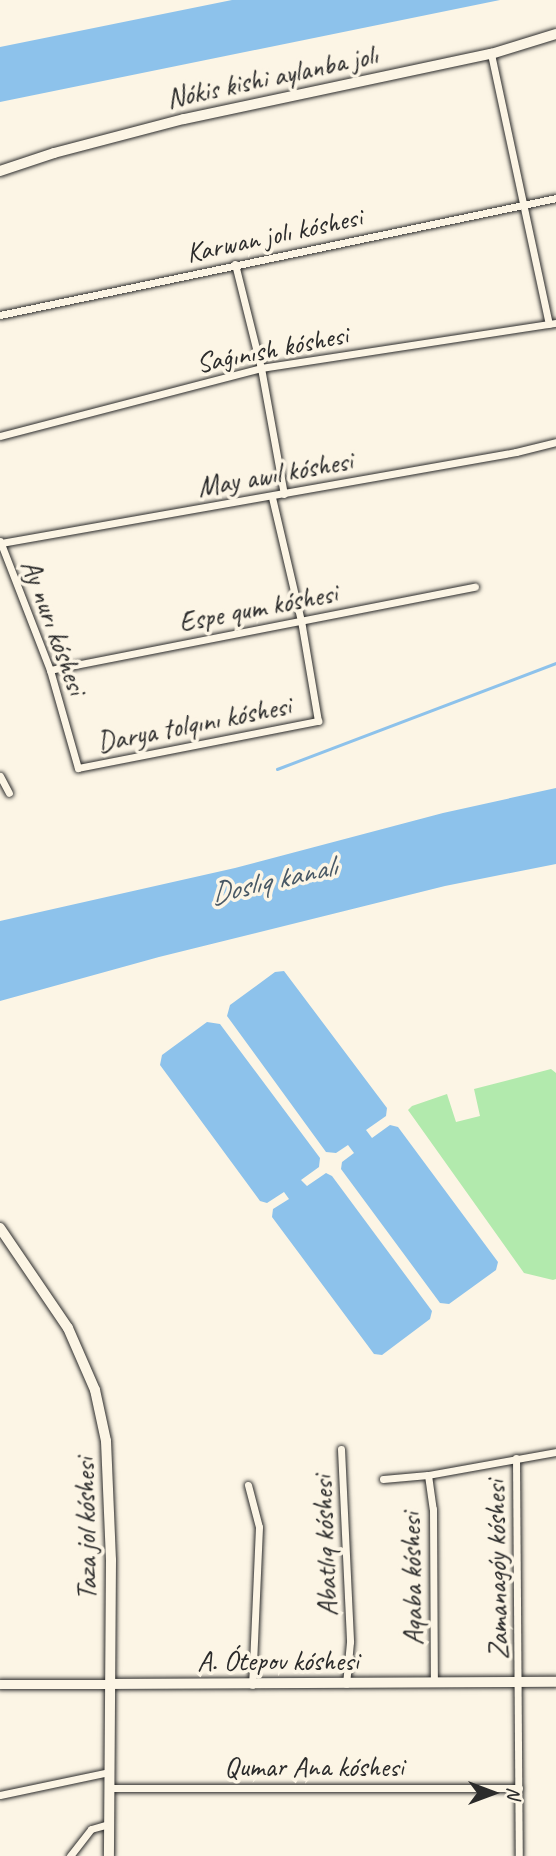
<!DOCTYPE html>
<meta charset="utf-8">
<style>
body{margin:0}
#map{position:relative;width:556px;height:1856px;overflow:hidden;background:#fcf5e5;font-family:Caveat,sans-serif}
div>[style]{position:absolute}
.green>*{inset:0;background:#b2eaad}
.water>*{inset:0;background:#8dc2eb}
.stream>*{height:2.5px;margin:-1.25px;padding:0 1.25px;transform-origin:1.25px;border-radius:1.25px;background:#8dc2eb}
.roads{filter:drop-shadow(0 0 2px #2b2b2b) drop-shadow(0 0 2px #2b2b2b)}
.minor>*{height:7px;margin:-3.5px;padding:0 3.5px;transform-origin:3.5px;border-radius:3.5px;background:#fcf5e5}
.tertiary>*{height:9px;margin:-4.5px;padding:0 4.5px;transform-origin:4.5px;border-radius:4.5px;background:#fcf5e5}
.secondary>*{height:10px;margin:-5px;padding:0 5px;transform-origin:5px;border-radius:5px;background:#fcf5e5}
span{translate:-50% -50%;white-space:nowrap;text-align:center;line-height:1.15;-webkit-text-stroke:7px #fcf5e5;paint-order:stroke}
.street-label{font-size:28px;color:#2b2b2b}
.water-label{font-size:30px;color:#485865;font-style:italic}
.north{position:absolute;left:458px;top:1758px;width:70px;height:70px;-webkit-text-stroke:5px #fcf5e5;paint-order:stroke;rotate:90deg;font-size:19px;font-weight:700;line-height:28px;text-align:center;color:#2b2b2b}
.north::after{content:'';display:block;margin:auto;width:24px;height:32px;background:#2b2b2b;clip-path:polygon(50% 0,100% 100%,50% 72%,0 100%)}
</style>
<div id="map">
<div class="green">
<div style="clip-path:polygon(551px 1069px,556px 1073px,556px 1279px,553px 1280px,524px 1273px,408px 1110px,412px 1106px,447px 1094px,456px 1122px,480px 1116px,474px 1089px)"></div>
</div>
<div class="water">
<div style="clip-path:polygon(232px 0,500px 0,0 102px,0 47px)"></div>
<div style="clip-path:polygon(556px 788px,556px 864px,445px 886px,159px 957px,0 1001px,0 921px,235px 868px,443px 813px)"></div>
<div style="clip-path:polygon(284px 971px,387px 1108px,386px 1116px,366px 1130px,372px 1138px,390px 1125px,398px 1127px,498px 1262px,496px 1270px,449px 1304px,440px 1303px,341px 1169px,342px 1162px,354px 1153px,348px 1145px,336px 1153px,326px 1152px,227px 1016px,230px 1005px,275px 972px)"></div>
<div style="clip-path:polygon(207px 1022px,220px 1024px,320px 1158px,319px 1167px,301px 1180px,307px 1186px,326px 1173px,332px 1176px,432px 1311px,430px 1319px,382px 1355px,374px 1354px,272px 1217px,273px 1209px,289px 1199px,284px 1192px,267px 1203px,260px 1201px,160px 1065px,162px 1055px)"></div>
</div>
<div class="stream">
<div style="left:277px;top:769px;width:298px;rotate:-20.8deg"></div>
</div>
<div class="roads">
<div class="minor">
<div style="left:491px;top:54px;width:276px;rotate:77.9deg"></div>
<div style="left:235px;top:264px;width:107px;rotate:76deg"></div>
<div style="left:261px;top:368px;width:128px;rotate:79.7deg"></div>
<div style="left:0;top:315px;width:568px;rotate:-11.88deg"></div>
<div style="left:0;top:436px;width:270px;rotate:-14.6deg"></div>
<div style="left:261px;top:368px;width:298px;rotate:-8.7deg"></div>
<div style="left:0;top:541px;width:138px;rotate:68.8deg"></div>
<div style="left:50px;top:670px;width:102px;rotate:74.1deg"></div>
<div style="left:78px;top:768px;width:245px;rotate:-11.1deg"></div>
<div style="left:318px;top:721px;width:101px;rotate:-99.6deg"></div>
<div style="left:301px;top:621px;width:127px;rotate:-103.2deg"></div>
<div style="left:1px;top:543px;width:523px;rotate:-10.02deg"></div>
<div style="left:516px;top:452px;width:41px;rotate:-14deg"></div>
<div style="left:50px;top:670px;width:433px;rotate:-11.1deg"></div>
<div style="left:0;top:776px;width:19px;rotate:62deg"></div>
<div style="left:341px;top:1449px;width:193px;rotate:87.3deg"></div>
<div style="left:350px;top:1642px;width:42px;rotate:95.4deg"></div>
<div style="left:516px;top:1458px;width:398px;rotate:89.6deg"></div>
<div style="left:428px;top:1475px;width:34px;rotate:82deg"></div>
<div style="left:433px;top:1509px;width:174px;rotate:89.7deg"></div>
<div style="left:383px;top:1479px;width:45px;rotate:-5.1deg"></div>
<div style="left:428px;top:1475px;width:130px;rotate:-10.2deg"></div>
<div style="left:248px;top:1485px;width:43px;rotate:75.3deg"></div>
<div style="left:259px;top:1527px;width:158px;rotate:92.5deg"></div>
<div style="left:109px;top:1788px;width:410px"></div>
<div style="left:0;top:1795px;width:111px;rotate:-11.9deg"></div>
<div style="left:70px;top:1856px;width:34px;rotate:-52deg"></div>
<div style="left:91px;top:1829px;width:19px;rotate:-16deg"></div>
</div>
<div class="tertiary">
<div style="left:0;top:1684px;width:109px"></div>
</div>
<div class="secondary">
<div style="left:0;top:171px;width:57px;rotate:-18.4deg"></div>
<div style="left:54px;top:153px;width:134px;rotate:-14.7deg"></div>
<div style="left:184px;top:119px;width:314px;rotate:-12deg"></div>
<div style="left:491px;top:54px;width:68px;rotate:-17.1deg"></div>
<div style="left:0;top:1228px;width:121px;rotate:55.8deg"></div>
<div style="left:68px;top:1328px;width:68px;rotate:66.5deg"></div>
<div style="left:95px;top:1390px;width:52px;rotate:77.8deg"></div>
<div style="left:106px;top:1441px;width:119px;rotate:87.6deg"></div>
<div style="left:111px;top:1560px;width:296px;rotate:90.4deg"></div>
<div style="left:109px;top:1684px;width:447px;rotate:-0.3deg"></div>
</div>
</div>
<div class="street-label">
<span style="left:272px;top:77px;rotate:-12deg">Nókis kishi aylanba jolı</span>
<span style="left:274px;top:235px;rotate:-12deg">Karwan jolı kóshesi</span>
<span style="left:272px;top:349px;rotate:-11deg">Saǵınısh kóshesi</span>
<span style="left:275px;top:474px;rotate:-10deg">May awıl kóshesi</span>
<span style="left:258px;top:608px;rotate:-11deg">Espe qum kóshesi</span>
<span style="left:54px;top:627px;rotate:70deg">Ay nurı kóshesi</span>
<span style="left:194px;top:724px;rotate:-11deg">Darya tolqını kóshesi</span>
<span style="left:86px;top:1529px;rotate:-91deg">Taza jol kóshesi</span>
<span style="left:325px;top:1546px;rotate:-92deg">Abatlıq kóshesi</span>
<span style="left:497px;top:1570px;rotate:-91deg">Zamanagóy kóshesi</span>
<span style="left:412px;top:1579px;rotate:-91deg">Aqaba kóshesi</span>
<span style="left:278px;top:1661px">A. Ótepov kóshesi</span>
<span style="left:314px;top:1767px">Qumar Ana kóshesi</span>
</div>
<div class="water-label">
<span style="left:273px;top:880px;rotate:-13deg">Doslıq kanalı</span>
</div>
<div class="north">N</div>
</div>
